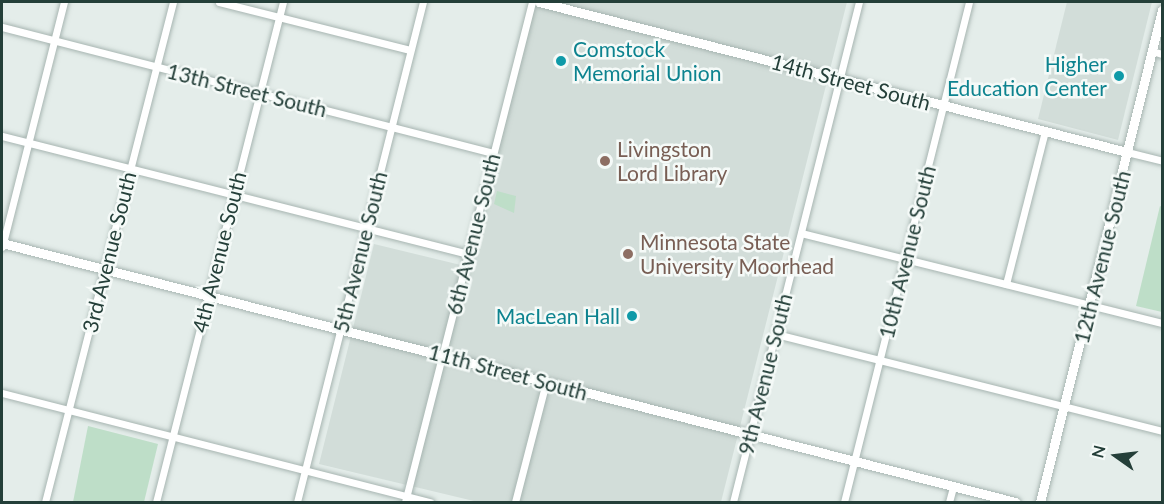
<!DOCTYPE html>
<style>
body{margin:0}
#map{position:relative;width:1164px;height:504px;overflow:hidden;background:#e4edea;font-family:Lato,sans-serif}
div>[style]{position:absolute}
.built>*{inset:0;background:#d2ddd9}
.green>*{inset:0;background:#bedec8}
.roads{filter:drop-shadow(0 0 2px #a7b5b1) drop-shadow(0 0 2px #a7b5b1)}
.minor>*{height:7px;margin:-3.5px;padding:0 3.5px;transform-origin:3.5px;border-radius:3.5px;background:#fff}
.tertiary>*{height:9px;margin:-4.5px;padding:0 4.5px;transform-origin:4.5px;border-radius:4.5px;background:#fff}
.dots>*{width:16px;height:16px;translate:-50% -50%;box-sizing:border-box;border:3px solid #f5faf8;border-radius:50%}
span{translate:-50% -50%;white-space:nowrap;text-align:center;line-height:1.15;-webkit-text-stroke:5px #f5faf8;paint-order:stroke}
.culture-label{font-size:21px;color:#0d838f}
.left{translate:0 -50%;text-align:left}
.right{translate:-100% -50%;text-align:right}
.street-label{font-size:21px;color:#243f39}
.education-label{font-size:21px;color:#785e54}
.frame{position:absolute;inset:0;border:3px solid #243f39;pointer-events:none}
.north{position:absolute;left:1086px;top:426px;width:60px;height:60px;-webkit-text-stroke:4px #f5faf8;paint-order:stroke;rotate:284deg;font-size:16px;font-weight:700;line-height:24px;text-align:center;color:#243f39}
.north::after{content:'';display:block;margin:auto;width:21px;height:27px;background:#243f39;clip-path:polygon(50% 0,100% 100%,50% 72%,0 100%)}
</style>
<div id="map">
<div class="built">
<div style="clip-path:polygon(536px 2px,847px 2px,721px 502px,478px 502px,319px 464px,374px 244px,469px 267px)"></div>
<div style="clip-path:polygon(1067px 2px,1152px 2px,1118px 140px,1038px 119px)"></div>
</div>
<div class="green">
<div style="clip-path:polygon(497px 191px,516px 196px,514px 213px,494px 204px)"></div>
<div style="clip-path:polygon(1160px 206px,1162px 207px,1162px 312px,1136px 306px)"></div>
<div style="clip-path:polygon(88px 426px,158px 444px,144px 502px,73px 502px)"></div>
</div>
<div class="roads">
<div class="minor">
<div style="left:219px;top:2px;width:197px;rotate:14.1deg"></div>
<div style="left:2px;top:27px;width:507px;rotate:14.39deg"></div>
<div style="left:1152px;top:51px;width:10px;rotate:17deg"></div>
<div style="left:2px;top:136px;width:480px;rotate:14.2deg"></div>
<div style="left:1127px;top:152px;width:36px;rotate:14deg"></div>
<div style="left:801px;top:233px;width:372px;rotate:14deg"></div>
<div style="left:2px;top:247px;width:253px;rotate:-75.8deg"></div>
<div style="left:1006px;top:284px;width:158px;rotate:-75.7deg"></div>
<div style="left:776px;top:334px;width:398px;rotate:14.1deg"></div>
<div style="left:2px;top:393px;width:442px;rotate:14.3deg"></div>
<div style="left:45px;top:502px;width:516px;rotate:-75.64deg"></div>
<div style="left:156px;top:502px;width:516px;rotate:-75.75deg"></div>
<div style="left:297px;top:502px;width:516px;rotate:-75.86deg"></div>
<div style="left:405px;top:502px;width:516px;rotate:-75.75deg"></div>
<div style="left:515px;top:502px;width:124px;rotate:-75.5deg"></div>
<div style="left:733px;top:502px;width:516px;rotate:-75.86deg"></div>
<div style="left:844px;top:502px;width:515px;rotate:-75.96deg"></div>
<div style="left:949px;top:502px;width:16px;rotate:-75deg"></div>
</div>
<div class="tertiary">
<div style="left:539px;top:2px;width:607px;rotate:14.31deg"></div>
<div style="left:2px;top:243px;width:1046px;rotate:14.34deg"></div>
<div style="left:1040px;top:502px;width:507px;rotate:-76.07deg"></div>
</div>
</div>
<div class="dots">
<div style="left:561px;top:61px;background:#0f9aa8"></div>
<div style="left:1119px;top:76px;background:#0f9aa8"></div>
<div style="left:605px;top:161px;background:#8d6e63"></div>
<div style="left:628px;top:254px;background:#8d6e63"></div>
<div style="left:632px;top:316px;background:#0f9aa8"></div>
</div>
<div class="culture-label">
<span class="left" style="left:573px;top:61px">Comstock<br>Memorial Union</span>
<span class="right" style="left:1107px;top:76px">Higher<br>Education Center</span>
<span class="right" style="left:620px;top:316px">MacLean Hall</span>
</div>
<div class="street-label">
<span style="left:851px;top:82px;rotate:15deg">14th Street South</span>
<span style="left:247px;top:90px;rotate:14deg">13th Street South</span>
<span style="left:473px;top:234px;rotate:-76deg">6th Avenue South</span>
<span style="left:109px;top:252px;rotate:-76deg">3rd Avenue South</span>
<span style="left:219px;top:252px;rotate:-76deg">4th Avenue South</span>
<span style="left:360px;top:252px;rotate:-76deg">5th Avenue South</span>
<span style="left:907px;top:252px;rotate:-76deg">10th Avenue South</span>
<span style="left:1102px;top:257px;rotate:-76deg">12th Avenue South</span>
<span style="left:508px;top:372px;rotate:15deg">11th Street South</span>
<span style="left:765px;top:374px;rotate:-76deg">9th Avenue South</span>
</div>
<div class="education-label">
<span class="left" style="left:617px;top:161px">Livingston<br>Lord Library</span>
<span class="left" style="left:640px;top:254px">Minnesota State<br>University Moorhead</span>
</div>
<div class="frame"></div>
<div class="north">N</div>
</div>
